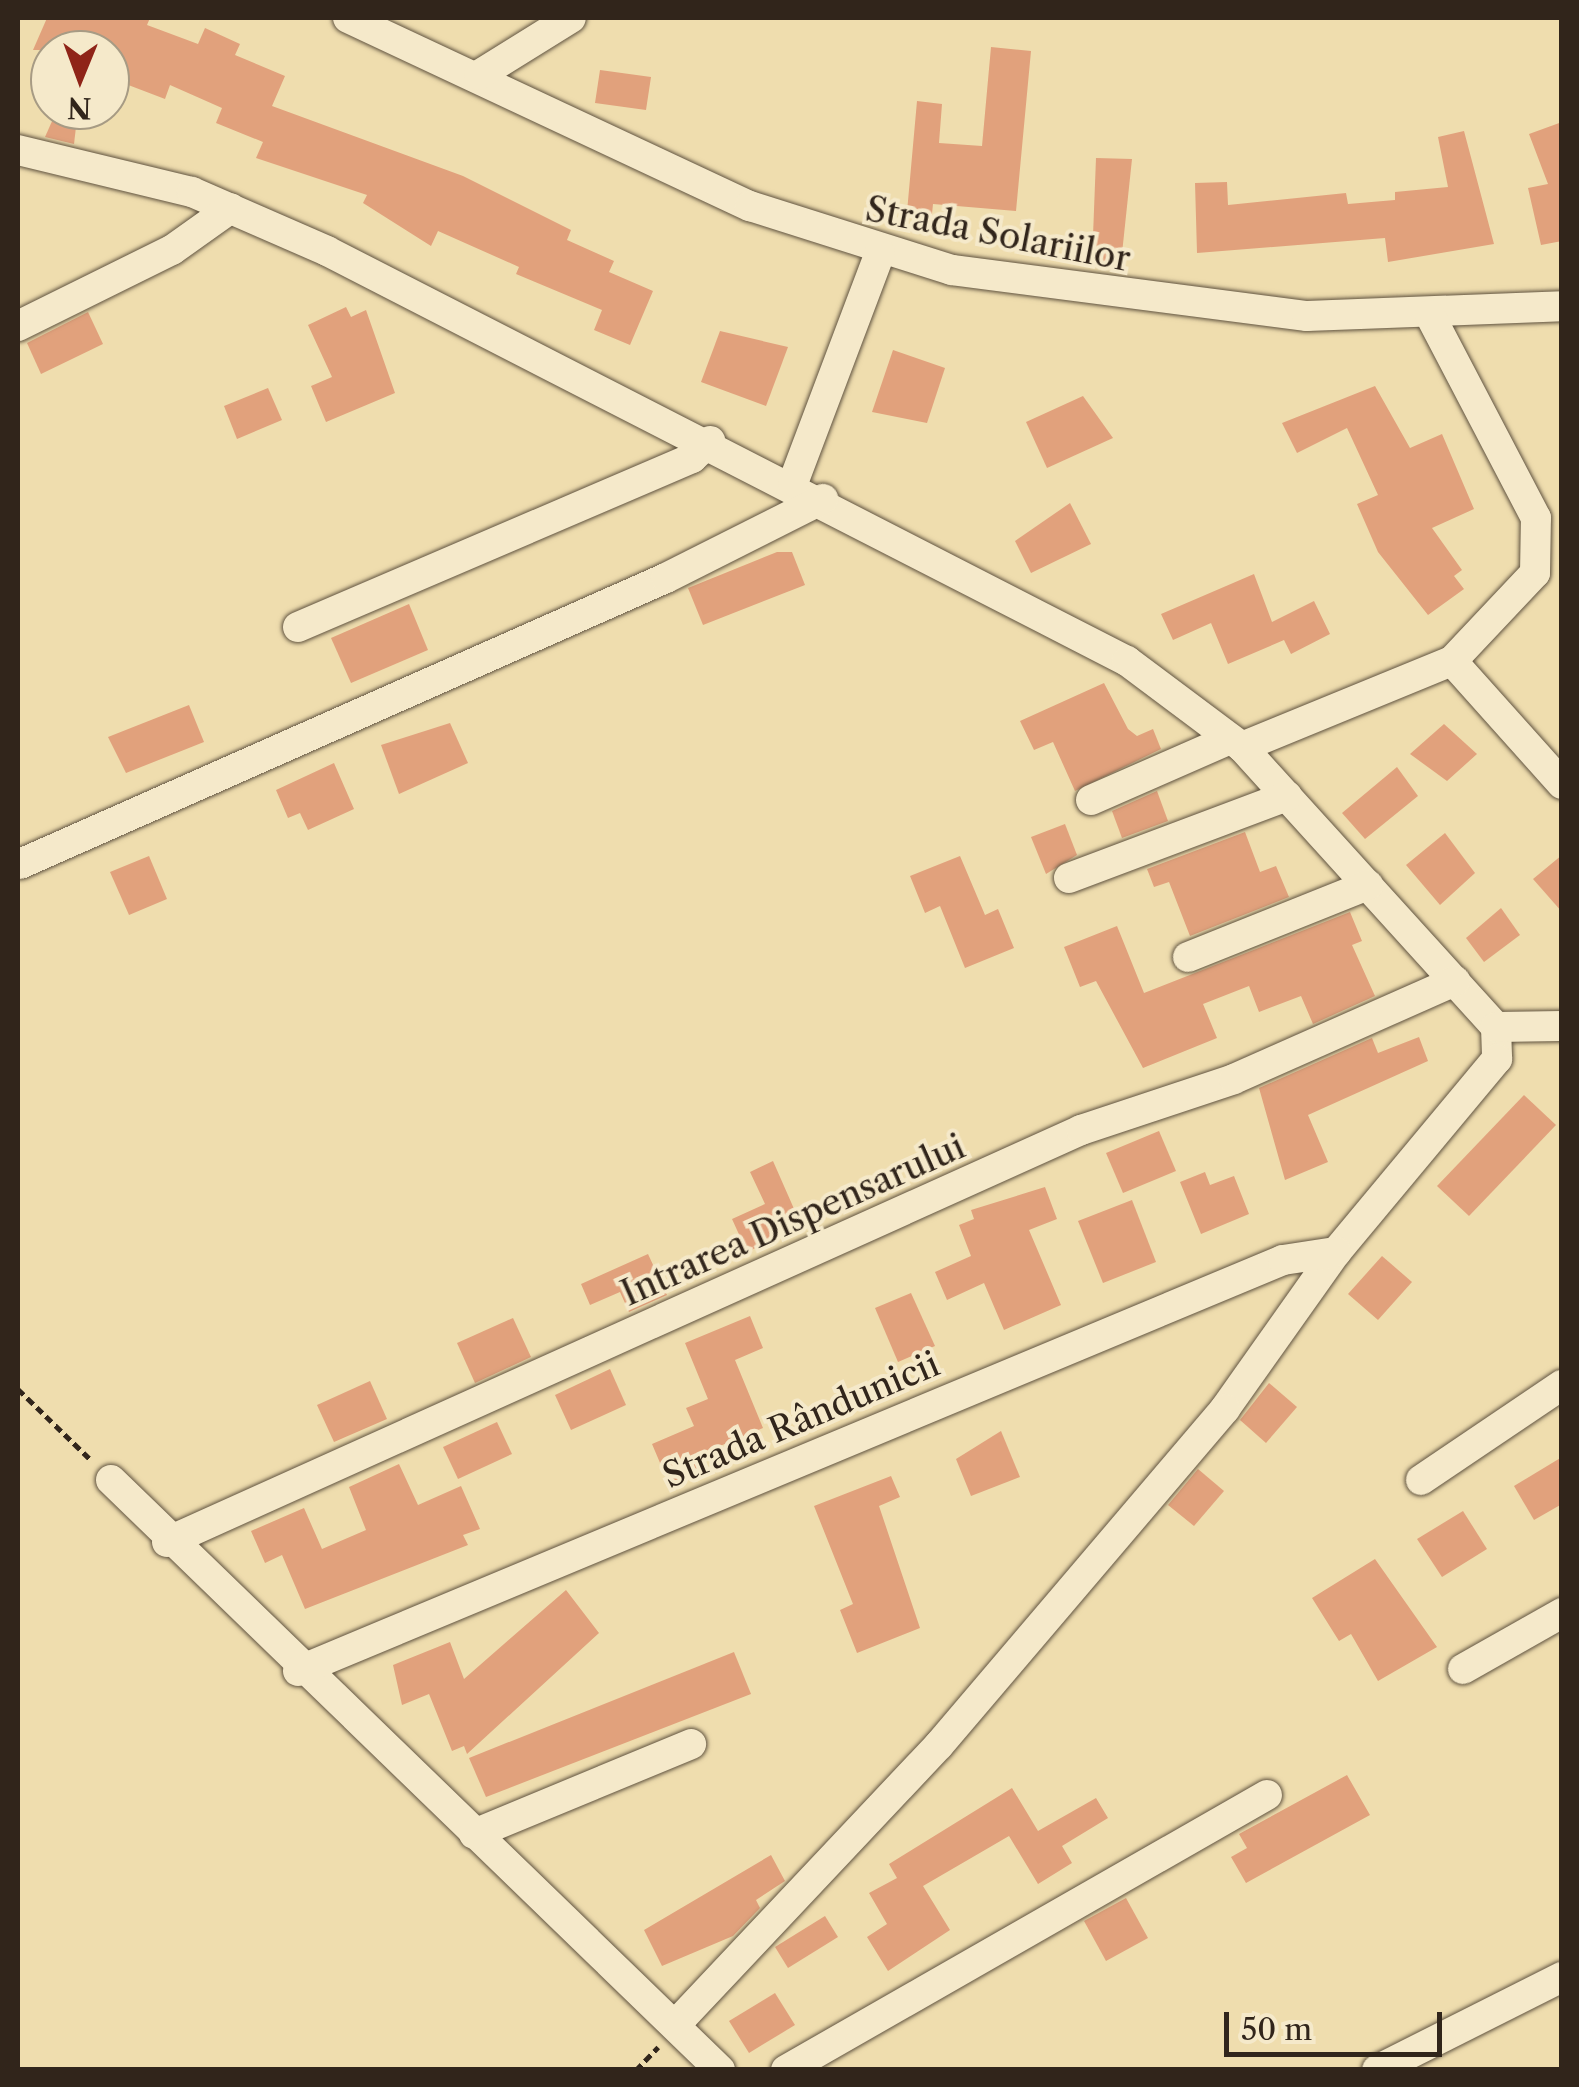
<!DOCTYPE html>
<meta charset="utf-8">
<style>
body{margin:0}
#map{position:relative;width:1579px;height:2087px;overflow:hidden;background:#efddae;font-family:"Libre Caslon Text",serif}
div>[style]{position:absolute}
.building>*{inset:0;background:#e1a17c}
.path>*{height:5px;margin-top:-2.5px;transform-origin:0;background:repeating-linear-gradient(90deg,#31251b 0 8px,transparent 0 13px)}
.roads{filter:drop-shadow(0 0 2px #605340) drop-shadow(0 0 2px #605340)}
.minor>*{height:30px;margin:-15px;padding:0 15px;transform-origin:15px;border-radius:15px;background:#f5e9ca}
span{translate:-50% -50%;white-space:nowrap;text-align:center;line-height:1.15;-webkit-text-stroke:8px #f5e9ca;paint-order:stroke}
.street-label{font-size:35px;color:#31251b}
.frame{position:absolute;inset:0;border:20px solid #31251b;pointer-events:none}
.north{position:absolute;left:30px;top:30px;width:100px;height:100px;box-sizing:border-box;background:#f5e9ca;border:2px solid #a79b84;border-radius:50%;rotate:181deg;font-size:28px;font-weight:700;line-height:40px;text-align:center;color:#31251b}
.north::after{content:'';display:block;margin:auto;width:35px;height:45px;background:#8f2418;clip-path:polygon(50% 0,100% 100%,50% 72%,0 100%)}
.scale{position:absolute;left:1224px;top:2012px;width:218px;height:45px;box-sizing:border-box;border:5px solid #31251b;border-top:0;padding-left:12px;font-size:30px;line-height:35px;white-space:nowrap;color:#31251b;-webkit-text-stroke:8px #f5e9ca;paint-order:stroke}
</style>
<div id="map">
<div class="building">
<div style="clip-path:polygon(47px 18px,150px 18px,147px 25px,198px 44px,205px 28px,240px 44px,235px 55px,285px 76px,272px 106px,463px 176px,571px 230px,567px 240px,614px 261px,609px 272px,653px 291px,630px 345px,594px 330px,602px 310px,516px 274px,519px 267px,438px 231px,431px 246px,363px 203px,367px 195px,256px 158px,263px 142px,216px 123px,222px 108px,170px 85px,165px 99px,110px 78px,110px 50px,33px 50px)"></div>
<div style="clip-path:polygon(991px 47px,1031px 51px,1016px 211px,933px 204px,932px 214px,907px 212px,917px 101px,942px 104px,939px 143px,982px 146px)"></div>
<div style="clip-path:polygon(600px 70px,651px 77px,646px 110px,595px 103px)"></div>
<div style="clip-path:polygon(57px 110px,78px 110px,74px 144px,45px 137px)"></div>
<div style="clip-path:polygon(1562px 122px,1562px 241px,1541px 245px,1528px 188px,1548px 184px,1529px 134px)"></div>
<div style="clip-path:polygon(1464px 131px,1494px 244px,1388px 262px,1385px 238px,1197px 253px,1195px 183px,1227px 182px,1228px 205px,1346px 193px,1348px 204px,1395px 200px,1395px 192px,1448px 187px,1438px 137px)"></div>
<div style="clip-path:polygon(1096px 158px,1132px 159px,1121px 263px,1092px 262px)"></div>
<div style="clip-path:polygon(346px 307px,351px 317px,366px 310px,395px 393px,326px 422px,311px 386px,332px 377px,308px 325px)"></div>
<div style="clip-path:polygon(88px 312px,103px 344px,41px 374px,27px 343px)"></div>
<div style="clip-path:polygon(720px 331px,788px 347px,766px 406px,701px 382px)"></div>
<div style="clip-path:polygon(893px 350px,945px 368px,927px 423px,872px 412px)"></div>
<div style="clip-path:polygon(1375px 386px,1410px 448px,1442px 434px,1474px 509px,1432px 528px,1462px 570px,1454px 576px,1464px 589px,1428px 615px,1378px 552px,1357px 504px,1378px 495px,1347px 428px,1297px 453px,1282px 423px)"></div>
<div style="clip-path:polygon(268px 388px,282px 420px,237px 439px,224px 406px)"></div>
<div style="clip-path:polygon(1083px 396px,1113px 438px,1047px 468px,1026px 422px)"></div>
<div style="clip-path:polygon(1070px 503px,1091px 544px,1031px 573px,1015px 541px)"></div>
<div style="clip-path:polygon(777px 552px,792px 552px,805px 585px,703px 625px,688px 588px)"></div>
<div style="clip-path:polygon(1254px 574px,1272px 622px,1314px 601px,1330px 634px,1291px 654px,1284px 640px,1228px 664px,1211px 623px,1173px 640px,1161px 614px)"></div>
<div style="clip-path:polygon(409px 604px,428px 650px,351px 683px,331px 638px)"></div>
<div style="clip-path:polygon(1104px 683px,1128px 729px,1137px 736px,1153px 729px,1161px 749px,1075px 791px,1053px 742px,1034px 750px,1020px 721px)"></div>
<div style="clip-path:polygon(189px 705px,204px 742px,126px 773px,108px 737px)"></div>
<div style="clip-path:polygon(450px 723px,468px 763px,399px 794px,381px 745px)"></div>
<div style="clip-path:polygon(1444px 724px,1477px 754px,1447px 781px,1410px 754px)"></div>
<div style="clip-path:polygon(334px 763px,354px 809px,308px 830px,300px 813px,288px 818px,276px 790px)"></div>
<div style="clip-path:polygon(1397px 767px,1418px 796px,1365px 839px,1342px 813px)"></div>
<div style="clip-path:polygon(1157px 791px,1168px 821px,1122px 838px,1112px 811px)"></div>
<div style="clip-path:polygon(1065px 824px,1077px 855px,1046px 874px,1031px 837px)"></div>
<div style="clip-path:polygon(1245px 832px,1260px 872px,1276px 866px,1289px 897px,1190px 936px,1169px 882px,1154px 887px,1147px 869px)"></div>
<div style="clip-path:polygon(1445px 833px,1475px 873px,1440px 905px,1406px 865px)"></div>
<div style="clip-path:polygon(1562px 855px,1562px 912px,1533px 879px)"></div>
<div style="clip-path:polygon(149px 856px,167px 899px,129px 915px,110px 872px)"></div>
<div style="clip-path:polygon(960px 856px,985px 915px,998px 909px,1014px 948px,965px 968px,940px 906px,925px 913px,910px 876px)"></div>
<div style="clip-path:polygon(1501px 908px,1520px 935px,1484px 962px,1466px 938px)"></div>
<div style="clip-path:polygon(1350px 912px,1362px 941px,1352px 945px,1375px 996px,1313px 1024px,1301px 996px,1259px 1012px,1249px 986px,1203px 1004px,1217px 1038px,1143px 1068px,1096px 981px,1080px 987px,1064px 947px,1117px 926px,1144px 993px)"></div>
<div style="clip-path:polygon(1419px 1037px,1428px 1061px,1308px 1115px,1328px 1162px,1285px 1180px,1259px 1088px,1372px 1038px,1378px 1053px)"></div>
<div style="clip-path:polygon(1524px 1095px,1556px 1125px,1469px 1216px,1437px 1186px)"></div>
<div style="clip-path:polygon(1159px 1131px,1176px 1171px,1123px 1193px,1106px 1153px)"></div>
<div style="clip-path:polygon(773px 1161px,802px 1227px,747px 1252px,732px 1219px,765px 1204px,750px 1172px)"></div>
<div style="clip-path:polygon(1205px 1172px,1210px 1185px,1234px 1176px,1249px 1214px,1201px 1234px,1180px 1182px)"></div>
<div style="clip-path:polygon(1045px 1187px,1057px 1219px,1029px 1230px,1061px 1305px,1004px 1330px,984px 1283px,947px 1300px,935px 1272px,971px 1256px,959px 1225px,974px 1219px,971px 1210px)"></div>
<div style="clip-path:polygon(1132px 1200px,1156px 1262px,1103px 1283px,1078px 1221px)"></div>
<div style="clip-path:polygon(648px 1254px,667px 1295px,629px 1312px,620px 1292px,590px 1305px,581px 1284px)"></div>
<div style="clip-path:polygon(1382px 1256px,1412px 1282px,1378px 1320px,1348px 1294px)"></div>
<div style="clip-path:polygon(911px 1293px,935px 1346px,898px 1362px,875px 1308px)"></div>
<div style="clip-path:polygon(750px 1316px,763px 1348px,735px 1360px,763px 1428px,696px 1456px,702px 1470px,669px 1484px,652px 1444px,694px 1426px,686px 1408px,708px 1399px,685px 1343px)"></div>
<div style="clip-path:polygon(513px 1318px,531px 1357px,475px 1383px,457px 1343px)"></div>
<div style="clip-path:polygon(610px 1369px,626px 1405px,571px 1430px,555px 1395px)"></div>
<div style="clip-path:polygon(370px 1381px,387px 1419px,334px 1442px,317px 1405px)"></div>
<div style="clip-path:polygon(1269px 1383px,1297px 1407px,1266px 1443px,1240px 1420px)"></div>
<div style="clip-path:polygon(497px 1422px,512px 1454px,458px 1479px,443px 1447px)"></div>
<div style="clip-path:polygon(1001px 1431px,1020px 1477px,971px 1496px,956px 1459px)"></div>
<div style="clip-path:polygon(1562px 1457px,1562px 1504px,1534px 1520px,1514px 1486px)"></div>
<div style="clip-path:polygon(399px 1464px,418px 1505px,461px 1486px,480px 1529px,463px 1535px,468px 1545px,305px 1609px,282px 1555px,265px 1563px,251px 1531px,304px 1508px,322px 1549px,366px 1530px,349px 1487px)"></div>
<div style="clip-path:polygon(1198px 1469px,1224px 1491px,1194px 1526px,1168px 1505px)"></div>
<div style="clip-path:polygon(891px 1476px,900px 1497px,879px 1506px,920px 1628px,857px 1653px,840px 1610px,853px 1604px,814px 1506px)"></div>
<div style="clip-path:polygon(1463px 1511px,1487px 1549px,1442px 1577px,1417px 1539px)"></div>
<div style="clip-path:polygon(1375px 1559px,1437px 1647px,1378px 1681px,1351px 1634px,1339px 1641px,1312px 1598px)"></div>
<div style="clip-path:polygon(566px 1590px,599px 1633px,467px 1754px,464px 1746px,452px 1751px,429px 1694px,402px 1705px,393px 1665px,450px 1642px,464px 1679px)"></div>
<div style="clip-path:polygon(734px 1652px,751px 1694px,486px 1797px,469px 1758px)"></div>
<div style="clip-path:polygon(1347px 1775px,1370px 1815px,1246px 1883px,1231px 1857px,1247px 1848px,1239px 1834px)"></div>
<div style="clip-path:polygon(1012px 1788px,1038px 1831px,1096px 1798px,1108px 1818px,1062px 1846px,1072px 1863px,1038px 1884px,1009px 1836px,923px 1886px,950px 1930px,888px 1971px,867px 1937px,887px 1924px,869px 1893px,897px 1878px,889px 1864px)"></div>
<div style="clip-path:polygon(771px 1855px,785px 1881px,756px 1900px,760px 1908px,733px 1936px,662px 1966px,644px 1930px)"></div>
<div style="clip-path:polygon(1126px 1898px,1148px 1938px,1106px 1961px,1084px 1921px)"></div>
<div style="clip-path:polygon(825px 1916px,838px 1937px,788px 1968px,775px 1947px)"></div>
<div style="clip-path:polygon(775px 1993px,795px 2025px,749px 2053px,729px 2021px)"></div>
</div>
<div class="path">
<div style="left:18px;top:1389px;width:102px;rotate:44.2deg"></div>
<div style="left:636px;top:2070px;width:32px;rotate:-46deg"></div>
</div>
<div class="roads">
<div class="minor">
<div style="left:348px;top:18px;width:444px;rotate:25.1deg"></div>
<div style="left:750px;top:206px;width:212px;rotate:17.6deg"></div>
<div style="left:952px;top:270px;width:358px;rotate:7.4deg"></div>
<div style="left:1307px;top:316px;width:255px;rotate:-2.2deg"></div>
<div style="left:479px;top:75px;width:108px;rotate:-31.8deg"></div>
<div style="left:18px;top:150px;width:179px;rotate:13.6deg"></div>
<div style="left:192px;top:192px;width:147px;rotate:23.6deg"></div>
<div style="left:327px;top:251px;width:899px;rotate:27.14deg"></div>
<div style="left:1127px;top:661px;width:144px;rotate:36.8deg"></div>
<div style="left:1242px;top:747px;width:378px;rotate:47.8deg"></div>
<div style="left:1496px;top:1027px;width:32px;rotate:88deg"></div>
<div style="left:1497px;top:1059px;width:251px;rotate:129.8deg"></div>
<div style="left:1336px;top:1252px;width:192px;rotate:125.3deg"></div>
<div style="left:1225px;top:1409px;width:441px;rotate:130.4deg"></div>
<div style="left:939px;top:1745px;width:383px;rotate:133.3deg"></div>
<div style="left:18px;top:326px;width:172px;rotate:-26.3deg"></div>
<div style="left:172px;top:250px;width:72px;rotate:-35.4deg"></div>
<div style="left:793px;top:483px;width:246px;rotate:-69.3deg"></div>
<div style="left:298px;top:627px;width:429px;rotate:-23.2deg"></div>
<div style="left:692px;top:458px;width:25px;rotate:-43deg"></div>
<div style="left:1452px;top:661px;width:165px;rotate:48.2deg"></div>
<div style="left:1242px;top:747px;width:227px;rotate:-22.3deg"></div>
<div style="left:1452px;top:661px;width:121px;rotate:-46.7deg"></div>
<div style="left:1535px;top:573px;width:55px;rotate:-89deg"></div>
<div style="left:1536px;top:518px;width:229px;rotate:-117.6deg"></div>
<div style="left:1091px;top:800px;width:152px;rotate:-23.7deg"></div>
<div style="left:20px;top:864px;width:706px;rotate:-23.88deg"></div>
<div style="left:666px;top:578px;width:176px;rotate:-26.7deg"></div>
<div style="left:1069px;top:878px;width:233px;rotate:-20.6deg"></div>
<div style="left:1188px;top:957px;width:194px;rotate:-21.8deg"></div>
<div style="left:1496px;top:1027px;width:66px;rotate:-0.9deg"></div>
<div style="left:111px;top:1480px;width:848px;rotate:44.09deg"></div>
<div style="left:1421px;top:1480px;width:170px;rotate:-34deg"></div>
<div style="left:167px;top:1542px;width:1003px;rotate:-24.26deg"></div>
<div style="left:1081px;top:1130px;width:161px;rotate:-18.4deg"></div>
<div style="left:1234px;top:1079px;width:242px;rotate:-23.9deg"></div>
<div style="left:1463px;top:1669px;width:114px;rotate:-29.5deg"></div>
<div style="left:298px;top:1671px;width:1067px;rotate:-22.65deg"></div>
<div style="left:1283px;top:1260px;width:54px;rotate:-8.6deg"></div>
<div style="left:474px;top:1834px;width:235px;rotate:-22.5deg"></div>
<div style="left:786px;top:2070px;width:554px;rotate:-29.76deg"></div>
<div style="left:1377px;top:2070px;width:207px;rotate:-26.7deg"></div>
</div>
</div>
<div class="street-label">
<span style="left:998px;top:234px;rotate:11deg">Strada Solariilor</span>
<span style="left:793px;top:1220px;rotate:-24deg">Intrarea Dispensarului</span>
<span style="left:801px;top:1420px;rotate:-23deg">Strada Rândunicii</span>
</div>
<div class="frame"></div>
<div class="north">N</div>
<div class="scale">50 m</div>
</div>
